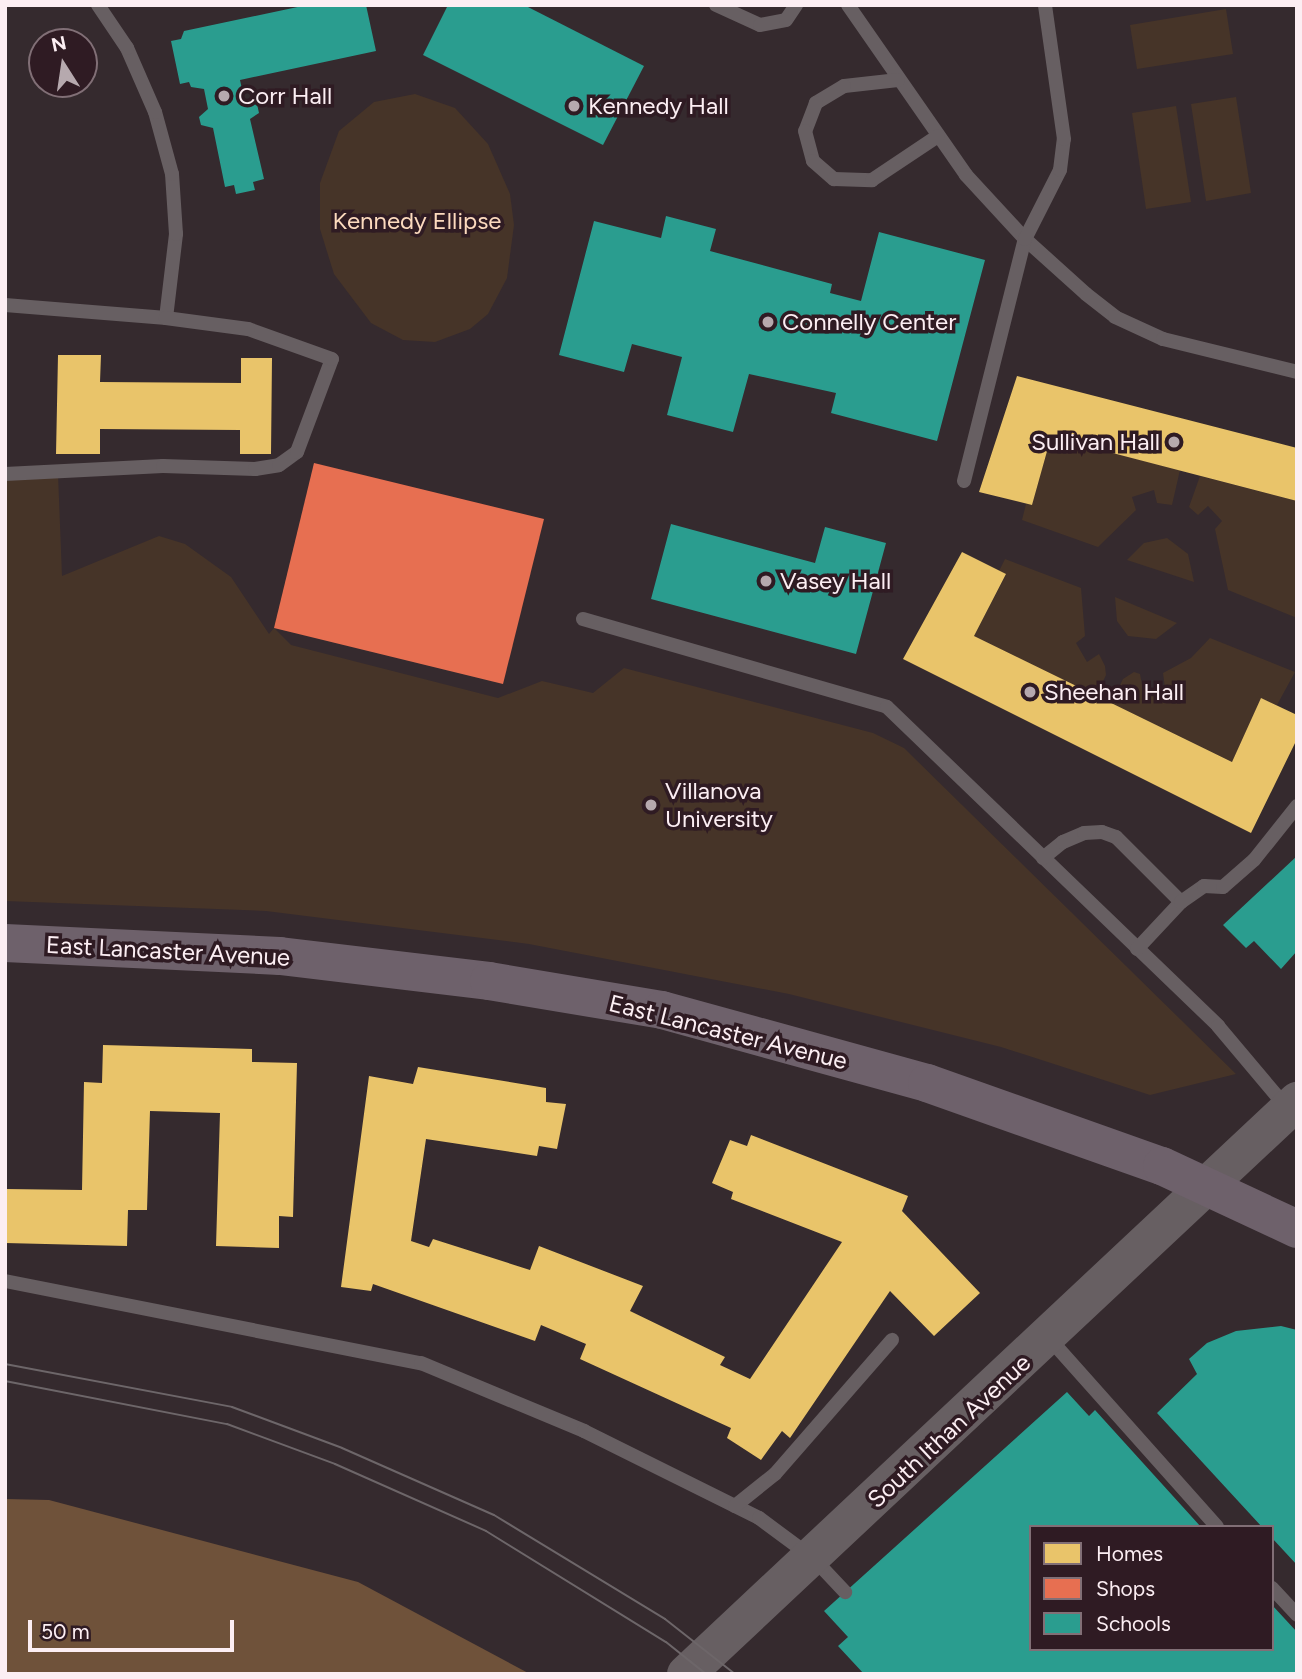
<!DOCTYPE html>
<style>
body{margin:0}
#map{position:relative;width:1302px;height:1679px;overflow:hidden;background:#352a2e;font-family:Figtree,sans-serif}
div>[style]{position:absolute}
.green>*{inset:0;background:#463428}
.forest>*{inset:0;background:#6f523a}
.homes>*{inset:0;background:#e9c46a}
.shops>*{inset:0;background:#e76f51}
.schools>*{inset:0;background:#2a9d8f}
.lane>*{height:14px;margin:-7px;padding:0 7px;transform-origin:7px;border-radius:7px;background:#675f62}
.secondary>*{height:38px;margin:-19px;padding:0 19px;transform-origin:19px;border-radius:19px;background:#675f62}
.highway>*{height:38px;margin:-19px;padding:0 19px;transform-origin:19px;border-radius:19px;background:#6e616b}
.tram>*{height:2px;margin:-1px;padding:0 1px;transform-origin:1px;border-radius:1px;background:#6d6669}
.dots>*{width:19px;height:19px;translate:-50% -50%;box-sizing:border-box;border:4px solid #2f1b23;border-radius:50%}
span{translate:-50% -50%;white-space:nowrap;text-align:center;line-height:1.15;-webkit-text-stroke:7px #2f1b23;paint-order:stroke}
.poi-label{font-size:24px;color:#fceef3}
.left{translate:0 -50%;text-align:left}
.right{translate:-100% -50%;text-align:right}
.park-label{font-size:24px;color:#fcdabe}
.street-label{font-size:24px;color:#fceef3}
.frame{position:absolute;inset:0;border:7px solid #fceef3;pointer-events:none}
.legend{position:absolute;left:1029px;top:1525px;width:245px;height:126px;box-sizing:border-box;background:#2f1b23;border:2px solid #816f76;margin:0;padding:9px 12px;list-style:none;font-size:21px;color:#fceef3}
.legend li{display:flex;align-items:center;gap:14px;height:35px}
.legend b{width:35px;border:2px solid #816f76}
.north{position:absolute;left:28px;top:28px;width:70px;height:70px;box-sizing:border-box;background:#2f1b23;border:2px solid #816f76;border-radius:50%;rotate:348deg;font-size:19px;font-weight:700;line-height:28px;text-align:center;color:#fceef3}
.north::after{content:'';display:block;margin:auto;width:24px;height:32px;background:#b6a9ae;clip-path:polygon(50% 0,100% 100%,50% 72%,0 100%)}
.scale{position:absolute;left:28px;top:1620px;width:206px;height:32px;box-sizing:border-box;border:4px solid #fceef3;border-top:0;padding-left:9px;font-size:21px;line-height:24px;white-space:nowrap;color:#fceef3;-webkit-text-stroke:5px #2f1b23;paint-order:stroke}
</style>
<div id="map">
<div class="green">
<div style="clip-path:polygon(1226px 9px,1233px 54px,1137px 69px,1130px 25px)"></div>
<div style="clip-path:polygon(415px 94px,455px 108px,488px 144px,510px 194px,514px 225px,507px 278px,488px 314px,470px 329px,435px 342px,403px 340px,371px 323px,334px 274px,320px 229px,320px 183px,339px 131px,374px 102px)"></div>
<div style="clip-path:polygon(1236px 97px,1251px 193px,1206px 201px,1191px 104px)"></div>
<div style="clip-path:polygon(1176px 106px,1191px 202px,1146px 209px,1132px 113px)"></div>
<div style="clip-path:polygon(1051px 437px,1180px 470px,1172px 505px,1157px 503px,1154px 490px,1132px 497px,1136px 510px,1098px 547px,1022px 520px,1026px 504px,1032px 505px)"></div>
<div style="clip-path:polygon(58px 473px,62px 576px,159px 536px,185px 544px,231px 577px,269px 634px,274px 628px,291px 645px,498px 698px,542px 681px,593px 693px,624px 668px,873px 733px,904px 748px,1236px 1074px,1150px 1095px,1001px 1047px,789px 994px,529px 944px,266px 911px,5px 901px,5px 474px)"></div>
<div style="clip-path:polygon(1200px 476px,1297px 501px,1297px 618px,1228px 590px,1215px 529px,1222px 521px,1208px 506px,1198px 515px,1189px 507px)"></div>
<div style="clip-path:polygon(1167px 538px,1188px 554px,1194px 582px,1127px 560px,1144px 543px)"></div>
<div style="clip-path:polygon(1005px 559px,1081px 588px,1085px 636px,1076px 643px,1087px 662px,1099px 654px,1105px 666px,1106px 675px,1096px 696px,974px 636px,1006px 575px,999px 571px)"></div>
<div style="clip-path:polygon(1115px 597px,1177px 623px,1156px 639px,1128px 636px,1117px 621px)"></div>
<div style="clip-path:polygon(1210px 638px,1295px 672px,1277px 705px,1261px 699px,1232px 762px,1111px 703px,1123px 679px,1134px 672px,1140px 674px,1143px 690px,1165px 688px,1163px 673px,1191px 658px)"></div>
</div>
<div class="forest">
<div style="clip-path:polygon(5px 1499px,49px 1500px,358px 1582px,530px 1674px,5px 1674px)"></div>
</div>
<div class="homes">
<div style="clip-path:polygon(58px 355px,101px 355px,100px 382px,241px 383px,241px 358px,272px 358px,271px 454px,240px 454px,240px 430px,100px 429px,100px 454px,56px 454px)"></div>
<div style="clip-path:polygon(1017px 376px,1297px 448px,1297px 501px,1051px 437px,1032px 505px,979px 492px)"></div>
<div style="clip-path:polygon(962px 552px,1006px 574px,974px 636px,1232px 762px,1261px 698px,1297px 715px,1297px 739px,1251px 833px,903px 659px)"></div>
<div style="clip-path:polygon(103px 1045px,252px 1049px,252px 1062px,297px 1063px,293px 1217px,279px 1216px,279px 1248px,216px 1246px,220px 1113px,150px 1111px,147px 1210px,128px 1210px,127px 1246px,5px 1243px,5px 1189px,82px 1190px,84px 1082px,102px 1083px)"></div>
<div style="clip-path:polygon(418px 1067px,546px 1088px,546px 1102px,566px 1104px,557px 1149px,539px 1146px,537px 1156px,426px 1139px,411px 1241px,429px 1247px,433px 1239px,530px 1270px,539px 1246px,643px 1286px,630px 1311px,725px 1357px,720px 1365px,750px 1379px,842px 1242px,731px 1199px,733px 1192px,712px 1183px,730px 1140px,747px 1146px,751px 1135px,908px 1196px,902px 1211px,980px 1293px,934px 1336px,890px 1291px,790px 1438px,782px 1431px,761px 1460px,727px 1438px,731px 1428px,580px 1359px,586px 1344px,541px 1325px,535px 1341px,373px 1284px,371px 1291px,341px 1287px,369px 1076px,413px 1084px)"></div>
</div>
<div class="shops">
<div style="clip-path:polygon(314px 463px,544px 519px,503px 684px,274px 628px)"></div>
</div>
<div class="schools">
<div style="clip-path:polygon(307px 5px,366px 5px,376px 51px,240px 80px,245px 103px,257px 104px,259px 113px,250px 119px,264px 179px,253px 182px,255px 190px,236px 194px,234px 185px,225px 187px,213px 128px,201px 125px,199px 117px,208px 109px,204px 89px,191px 87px,189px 82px,180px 84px,171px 41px,181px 39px,184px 31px)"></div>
<div style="clip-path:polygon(448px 5px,524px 5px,644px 66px,603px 145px,423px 55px)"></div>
<div style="clip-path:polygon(666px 216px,716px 229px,710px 251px,832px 284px,830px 293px,861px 301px,879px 232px,985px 260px,937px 441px,831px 413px,836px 393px,749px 374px,733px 432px,667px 415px,682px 357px,632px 344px,624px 372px,559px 355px,594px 221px,661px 238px)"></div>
<div style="clip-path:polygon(671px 524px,815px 563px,825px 527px,886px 543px,856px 654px,651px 599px)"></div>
<div style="clip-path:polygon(1297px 856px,1297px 951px,1281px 969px,1254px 941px,1246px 948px,1223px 925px)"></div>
<div style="clip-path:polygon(1281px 1326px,1297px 1330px,1297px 1565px,1272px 1538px,1272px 1527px,1262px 1527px,1157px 1413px,1197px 1374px,1189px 1359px,1207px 1343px,1236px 1331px)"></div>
<div style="clip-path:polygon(1067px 1392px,1089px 1416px,1095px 1410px,1201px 1527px,1031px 1527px,1031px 1649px,1272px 1649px,1272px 1605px,1297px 1632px,1297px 1674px,864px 1674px,838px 1646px,848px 1637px,824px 1611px)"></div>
</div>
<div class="lane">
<div style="left:716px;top:5px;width:48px;rotate:24.4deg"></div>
<div style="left:760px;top:25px;width:26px;rotate:-11deg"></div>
<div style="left:786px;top:20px;width:18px;rotate:-56deg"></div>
<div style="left:848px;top:5px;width:207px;rotate:55.2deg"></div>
<div style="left:966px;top:175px;width:87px;rotate:47.3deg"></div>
<div style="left:1025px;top:239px;width:82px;rotate:42deg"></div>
<div style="left:1086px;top:294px;width:37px;rotate:38deg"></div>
<div style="left:1115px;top:317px;width:53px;rotate:24.6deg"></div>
<div style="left:1163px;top:339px;width:138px;rotate:13.8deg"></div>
<div style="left:898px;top:80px;width:54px;rotate:173.7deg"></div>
<div style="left:844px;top:86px;width:33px;rotate:149deg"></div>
<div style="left:816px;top:103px;width:30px;rotate:111deg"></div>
<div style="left:805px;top:131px;width:31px;rotate:75deg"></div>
<div style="left:813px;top:161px;width:28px;rotate:41deg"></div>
<div style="left:834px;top:179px;width:38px;rotate:2deg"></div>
<div style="left:872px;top:180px;width:79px;rotate:-33.7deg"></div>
<div style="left:5px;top:305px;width:162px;rotate:4.6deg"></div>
<div style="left:166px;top:318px;width:85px;rotate:-83.2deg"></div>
<div style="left:176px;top:234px;width:60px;rotate:-93.8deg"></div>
<div style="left:172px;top:174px;width:64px;rotate:-105.3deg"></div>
<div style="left:155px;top:112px;width:70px;rotate:-113.6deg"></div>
<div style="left:127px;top:48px;width:52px;rotate:-124deg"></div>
<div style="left:5px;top:474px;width:158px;rotate:-2.9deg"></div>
<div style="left:163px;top:466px;width:92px;rotate:1.9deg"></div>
<div style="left:255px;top:469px;width:24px;rotate:-9deg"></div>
<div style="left:279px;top:465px;width:22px;rotate:-36deg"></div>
<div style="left:297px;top:452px;width:99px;rotate:-69.4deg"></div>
<div style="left:332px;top:359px;width:89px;rotate:-160.3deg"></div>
<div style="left:248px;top:329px;width:83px;rotate:-172.4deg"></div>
<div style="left:964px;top:481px;width:250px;rotate:-75.9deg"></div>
<div style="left:1025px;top:239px;width:77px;rotate:-63.1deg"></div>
<div style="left:1060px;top:170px;width:31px;rotate:-83deg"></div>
<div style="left:1064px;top:139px;width:135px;rotate:-98.1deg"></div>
<div style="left:583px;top:619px;width:316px;rotate:16.1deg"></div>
<div style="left:887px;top:707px;width:460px;rotate:43.9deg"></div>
<div style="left:1218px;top:1026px;width:109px;rotate:49.9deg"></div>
<div style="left:1043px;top:858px;width:26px;rotate:-39deg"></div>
<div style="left:1063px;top:842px;width:23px;rotate:-23deg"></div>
<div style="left:1084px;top:833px;width:18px;rotate:-3deg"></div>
<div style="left:1102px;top:832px;width:15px;rotate:20deg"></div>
<div style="left:1116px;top:837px;width:92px;rotate:45deg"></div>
<div style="left:1137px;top:949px;width:64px;rotate:-46.9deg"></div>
<div style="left:1181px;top:902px;width:28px;rotate:-35deg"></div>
<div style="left:1204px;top:886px;width:19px;rotate:3deg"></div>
<div style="left:1223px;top:887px;width:41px;rotate:-41.1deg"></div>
<div style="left:1254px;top:860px;width:69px;rotate:-51.5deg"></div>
<div style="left:5px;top:1281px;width:424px;rotate:11.2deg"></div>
<div style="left:421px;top:1363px;width:177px;rotate:22.6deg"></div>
<div style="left:584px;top:1431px;width:195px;rotate:26.4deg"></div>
<div style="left:759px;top:1518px;width:67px;rotate:36.5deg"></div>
<div style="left:813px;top:1558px;width:47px;rotate:46.7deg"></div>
<div style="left:1048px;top:1337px;width:254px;rotate:48.3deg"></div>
<div style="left:735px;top:1506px;width:51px;rotate:-38.7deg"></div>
<div style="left:775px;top:1474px;width:178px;rotate:-48.9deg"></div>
<div style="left:1272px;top:1588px;width:37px;rotate:47deg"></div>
</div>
<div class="secondary">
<div style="left:686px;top:1674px;width:838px;rotate:-43.16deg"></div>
</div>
<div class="highway">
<div style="left:5px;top:943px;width:275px;rotate:2.7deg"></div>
<div style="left:280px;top:956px;width:210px;rotate:6.8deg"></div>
<div style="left:489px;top:981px;width:175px;rotate:9.5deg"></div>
<div style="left:662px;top:1010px;width:275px;rotate:15.4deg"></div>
<div style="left:927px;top:1083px;width:249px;rotate:19.5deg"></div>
<div style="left:1162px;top:1166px;width:149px;rotate:25deg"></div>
</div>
<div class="tram">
<div style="left:5px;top:1364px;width:231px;rotate:10.7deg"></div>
<div style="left:232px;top:1407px;width:117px;rotate:20.4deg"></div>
<div style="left:342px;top:1448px;width:166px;rotate:23.8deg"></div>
<div style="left:494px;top:1515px;width:200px;rotate:31.3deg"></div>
<div style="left:665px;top:1619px;width:89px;rotate:38.2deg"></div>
<div style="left:5px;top:1381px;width:226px;rotate:11deg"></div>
<div style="left:227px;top:1424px;width:115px;rotate:20.3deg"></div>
<div style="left:335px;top:1464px;width:165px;rotate:23.9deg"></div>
<div style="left:486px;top:1531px;width:211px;rotate:31.7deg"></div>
<div style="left:666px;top:1642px;width:51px;rotate:38.7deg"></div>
</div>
<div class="dots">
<div style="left:224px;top:96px;background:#b6a9ae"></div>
<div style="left:574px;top:106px;background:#b6a9ae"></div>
<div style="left:768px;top:322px;background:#b6a9ae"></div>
<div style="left:1174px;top:442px;background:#b6a9ae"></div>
<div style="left:766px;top:581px;background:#b6a9ae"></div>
<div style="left:1030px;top:692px;background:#b6a9ae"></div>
<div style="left:651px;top:805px;background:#b6a9ae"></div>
</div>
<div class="poi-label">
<span class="left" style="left:238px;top:96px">Corr Hall</span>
<span class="left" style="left:588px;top:106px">Kennedy Hall</span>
<span class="left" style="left:782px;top:322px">Connelly Center</span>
<span class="right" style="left:1160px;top:442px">Sullivan Hall</span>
<span class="left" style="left:780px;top:581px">Vasey Hall</span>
<span class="left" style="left:1044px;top:692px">Sheehan Hall</span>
<span class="left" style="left:665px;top:805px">Villanova<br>University</span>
</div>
<div class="park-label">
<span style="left:417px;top:221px">Kennedy Ellipse</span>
</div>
<div class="street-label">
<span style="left:168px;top:951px;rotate:3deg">East Lancaster Avenue</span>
<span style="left:728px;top:1032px;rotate:14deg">East Lancaster Avenue</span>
<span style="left:949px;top:1431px;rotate:-43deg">South Ithan Avenue</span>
</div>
<div class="frame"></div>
<ul class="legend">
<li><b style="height:19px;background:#e9c46a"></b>Homes</li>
<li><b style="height:19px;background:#e76f51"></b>Shops</li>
<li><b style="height:19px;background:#2a9d8f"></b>Schools</li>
</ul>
<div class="north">N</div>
<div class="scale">50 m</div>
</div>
